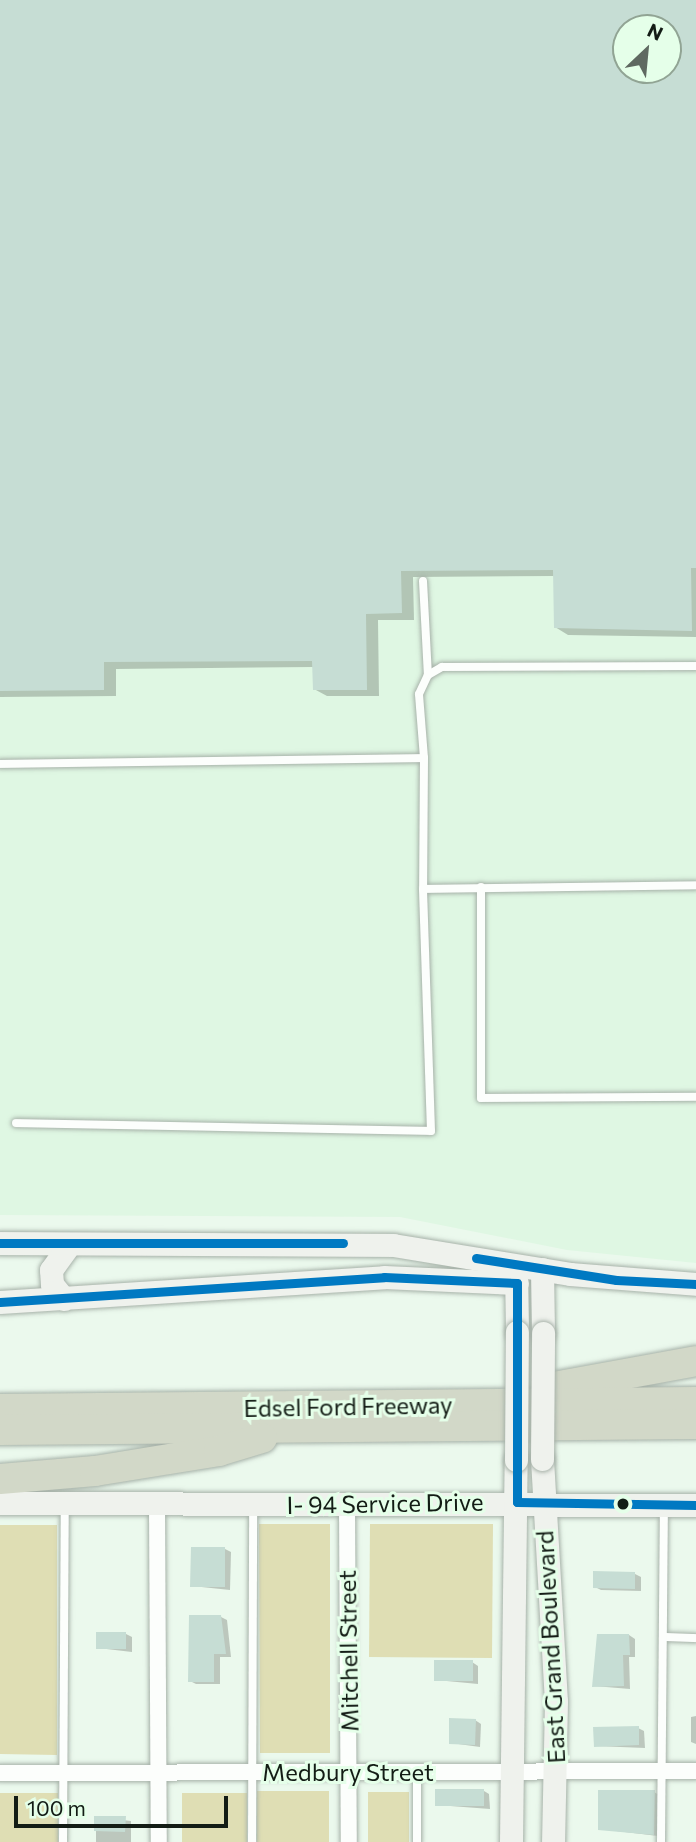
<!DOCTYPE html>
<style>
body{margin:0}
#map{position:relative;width:696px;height:1842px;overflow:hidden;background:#ebf9ed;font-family:Commissioner,sans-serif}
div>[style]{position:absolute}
.built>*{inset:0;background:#dff7e3}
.green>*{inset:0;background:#dfdeb4}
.shadow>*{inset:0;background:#0003}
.building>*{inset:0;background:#c6ddd4}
.roads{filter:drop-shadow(0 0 2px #a7b2a9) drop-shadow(0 0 2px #a7b2a9)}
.lane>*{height:8px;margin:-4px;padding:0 4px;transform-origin:4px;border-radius:4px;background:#fcfefc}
.street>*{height:16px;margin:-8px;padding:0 8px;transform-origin:8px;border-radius:8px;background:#fcfefc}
.secondary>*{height:23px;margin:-11.5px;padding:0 11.5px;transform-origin:11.5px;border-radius:11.5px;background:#eff2ed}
.highway>*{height:30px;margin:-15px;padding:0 15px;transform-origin:15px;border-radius:15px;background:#d2d8c8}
.bridges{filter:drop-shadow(0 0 2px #a7b2a9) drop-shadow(0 0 2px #a7b2a9)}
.secondary-bridge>*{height:23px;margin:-11.5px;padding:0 11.5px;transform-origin:11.5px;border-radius:11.5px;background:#eff2ed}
.bus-1>*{height:9px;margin:-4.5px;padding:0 4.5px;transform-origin:4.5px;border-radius:4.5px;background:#0079c2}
.dots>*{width:19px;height:19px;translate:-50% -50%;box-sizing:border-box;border:4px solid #e5ffe9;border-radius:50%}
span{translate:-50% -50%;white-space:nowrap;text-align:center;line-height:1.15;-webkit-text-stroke:6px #e5ffe9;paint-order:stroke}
.street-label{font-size:24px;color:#131c15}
.north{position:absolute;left:612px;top:14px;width:70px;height:70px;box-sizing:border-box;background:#e5ffe9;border:2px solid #91a494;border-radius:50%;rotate:26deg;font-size:19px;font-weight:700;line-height:28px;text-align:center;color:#131c15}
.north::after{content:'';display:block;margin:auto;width:24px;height:32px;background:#5f6961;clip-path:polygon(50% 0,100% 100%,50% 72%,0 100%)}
.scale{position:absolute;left:14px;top:1796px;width:214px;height:32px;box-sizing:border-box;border:4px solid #131c15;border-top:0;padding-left:9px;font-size:21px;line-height:24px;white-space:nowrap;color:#131c15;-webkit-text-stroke:5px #e5ffe9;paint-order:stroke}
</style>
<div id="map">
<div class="built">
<div style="clip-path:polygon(evenodd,0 0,696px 0,696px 1263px,567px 1250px,400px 1217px,0 1215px,0 0,626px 28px,668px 28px,668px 70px,626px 70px,626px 28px)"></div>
</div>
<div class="green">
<div style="clip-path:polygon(259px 1524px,330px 1524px,330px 1753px,260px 1753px)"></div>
<div style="clip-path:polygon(370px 1524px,493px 1524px,492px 1658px,369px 1657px)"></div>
<div style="clip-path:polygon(0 1525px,57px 1525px,57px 1755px,0 1754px)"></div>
<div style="clip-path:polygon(257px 1791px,329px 1791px,329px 1842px,257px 1842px)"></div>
<div style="clip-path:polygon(368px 1792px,409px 1792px,409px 1842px,368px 1842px)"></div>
<div style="clip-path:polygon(0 1793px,58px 1793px,58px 1842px,0 1842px)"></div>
<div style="clip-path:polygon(182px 1793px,247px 1793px,247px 1842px,182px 1842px)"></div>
</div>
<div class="shadow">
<div style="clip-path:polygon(evenodd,0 0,696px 0,696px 637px,568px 635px,555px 627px,555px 576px,413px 577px,414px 620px,378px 620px,379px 696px,327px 696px,314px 689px,314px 667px,116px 669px,116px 696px,0 697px,0 0,626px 28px,668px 28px,668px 70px,626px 70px,626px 28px)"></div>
<div style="clip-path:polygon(225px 1549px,231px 1552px,230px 1590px,192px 1586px)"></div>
<div style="clip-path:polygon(595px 1573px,635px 1574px,641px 1577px,641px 1591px,601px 1590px,595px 1587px)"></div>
<div style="clip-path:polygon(221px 1617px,227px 1620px,231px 1657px,220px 1657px,220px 1684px,196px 1684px,190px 1681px)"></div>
<div style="clip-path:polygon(126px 1634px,132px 1637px,132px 1652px,98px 1648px)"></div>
<div style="clip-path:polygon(629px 1635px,635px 1639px,635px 1657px,629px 1657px,630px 1689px,594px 1686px)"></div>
<div style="clip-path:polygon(472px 1662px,478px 1666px,478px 1684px,436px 1680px)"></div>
<div style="clip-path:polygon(696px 1716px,696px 1744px,691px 1742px,691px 1717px)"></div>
<div style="clip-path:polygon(475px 1720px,481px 1724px,480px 1747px,451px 1743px)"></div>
<div style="clip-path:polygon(638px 1728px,644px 1731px,645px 1748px,596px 1746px)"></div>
<div style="clip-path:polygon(484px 1791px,489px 1794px,490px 1809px,437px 1805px)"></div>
<div style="clip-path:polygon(654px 1792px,659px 1795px,658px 1836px,600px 1829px)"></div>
<div style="clip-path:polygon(96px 1817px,131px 1821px,131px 1842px,96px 1842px)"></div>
</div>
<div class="building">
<div style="clip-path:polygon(evenodd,0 0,696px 0,696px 568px,691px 568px,692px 631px,554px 628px,553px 570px,401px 571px,402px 613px,366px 614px,367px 690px,313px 690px,312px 661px,104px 662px,104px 690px,0 691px,0 0,626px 28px,668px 28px,668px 70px,626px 70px,626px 28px)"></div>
<div style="clip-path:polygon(191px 1547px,225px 1547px,225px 1587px,190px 1587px)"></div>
<div style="clip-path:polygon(593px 1571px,635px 1572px,635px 1589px,593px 1588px)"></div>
<div style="clip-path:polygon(189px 1615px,221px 1615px,226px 1654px,214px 1654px,214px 1682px,188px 1682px)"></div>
<div style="clip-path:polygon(96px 1632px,126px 1632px,126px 1649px,96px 1649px)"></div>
<div style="clip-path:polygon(597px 1634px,629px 1634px,630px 1655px,623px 1655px,624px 1686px,592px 1687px)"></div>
<div style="clip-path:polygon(434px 1660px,473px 1660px,473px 1681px,434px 1681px)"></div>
<div style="clip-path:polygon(449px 1718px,476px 1719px,475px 1745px,449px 1744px)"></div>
<div style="clip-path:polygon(639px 1726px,639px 1745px,594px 1747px,593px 1727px)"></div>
<div style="clip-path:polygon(435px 1789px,484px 1789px,484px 1806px,435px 1806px)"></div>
<div style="clip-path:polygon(598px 1790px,655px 1790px,654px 1835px,598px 1830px)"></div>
<div style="clip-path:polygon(94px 1816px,126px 1816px,125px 1832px,94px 1831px)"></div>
</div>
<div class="roads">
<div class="lane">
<div style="left:423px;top:581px;width:94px;rotate:87deg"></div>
<div style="left:424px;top:758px;width:131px;rotate:90.4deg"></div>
<div style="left:423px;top:889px;width:273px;rotate:-0.8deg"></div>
<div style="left:0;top:764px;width:424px;rotate:-0.8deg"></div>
<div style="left:424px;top:758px;width:64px;rotate:-94.5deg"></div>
<div style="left:419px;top:694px;width:21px;rotate:-65deg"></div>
<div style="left:428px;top:675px;width:16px;rotate:-30deg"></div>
<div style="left:442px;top:667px;width:254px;rotate:-0.2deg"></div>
<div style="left:481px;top:887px;width:211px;rotate:90deg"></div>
<div style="left:481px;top:1098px;width:215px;rotate:-0.3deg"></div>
<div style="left:16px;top:1123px;width:415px;rotate:1.1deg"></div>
<div style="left:431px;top:1131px;width:242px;rotate:-91.9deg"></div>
<div style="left:663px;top:1637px;width:33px;rotate:2deg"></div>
<div style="left:63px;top:1842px;width:335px;rotate:-89.7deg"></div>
<div style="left:252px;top:1842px;width:337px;rotate:-89.8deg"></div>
<div style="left:417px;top:1842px;width:70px;rotate:-90deg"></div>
<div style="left:661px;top:1842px;width:337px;rotate:-89.5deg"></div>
</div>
<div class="street">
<div style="left:347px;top:1503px;width:339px;rotate:89.7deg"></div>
<div style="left:157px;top:1504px;width:338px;rotate:89.7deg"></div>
<div style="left:0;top:1773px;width:696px;rotate:-0.16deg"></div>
</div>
<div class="secondary">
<div style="left:0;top:1243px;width:393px;rotate:0.3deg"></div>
<div style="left:393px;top:1245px;width:179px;rotate:9.3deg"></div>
<div style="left:570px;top:1274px;width:126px;rotate:4.5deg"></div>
<div style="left:516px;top:1268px;width:64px;rotate:89.1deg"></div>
<div style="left:542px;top:1269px;width:64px;rotate:89.1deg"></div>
<div style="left:64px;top:1299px;width:19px;rotate:-129deg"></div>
<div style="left:52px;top:1284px;width:14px;rotate:-94deg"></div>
<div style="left:51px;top:1270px;width:32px;rotate:-54deg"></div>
<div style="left:0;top:1302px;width:385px;rotate:-3.7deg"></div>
<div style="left:384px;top:1277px;width:133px;rotate:2.6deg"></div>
<div style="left:542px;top:1459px;width:242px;rotate:86.7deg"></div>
<div style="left:556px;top:1701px;width:141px;rotate:91.2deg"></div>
<div style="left:0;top:1503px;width:696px;rotate:0.16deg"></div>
<div style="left:511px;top:1842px;width:382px;rotate:-89.3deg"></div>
</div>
<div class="highway">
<div style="left:548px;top:1388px;width:150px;rotate:-10.3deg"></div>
<div style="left:0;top:1409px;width:696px;rotate:-0.58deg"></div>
<div style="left:0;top:1430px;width:696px;rotate:-0.49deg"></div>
<div style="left:0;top:1479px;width:95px;rotate:-4.8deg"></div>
<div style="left:95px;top:1471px;width:126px;rotate:-9.2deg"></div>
<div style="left:219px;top:1451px;width:45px;rotate:-16.8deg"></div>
</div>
</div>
<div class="bridges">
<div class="secondary-bridge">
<div style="left:542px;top:1459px;width:126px;rotate:-89.5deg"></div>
<div style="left:516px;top:1460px;width:128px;rotate:-89.6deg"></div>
</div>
</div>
<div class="bus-1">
<div style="left:0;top:1243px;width:343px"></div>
<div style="left:476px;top:1258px;width:142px;rotate:8.9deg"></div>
<div style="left:616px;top:1280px;width:80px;rotate:2.9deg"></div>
<div style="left:0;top:1302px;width:385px;rotate:-3.7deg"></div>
<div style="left:384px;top:1277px;width:133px;rotate:2.6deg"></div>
<div style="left:517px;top:1283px;width:219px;rotate:90deg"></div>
<div style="left:517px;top:1502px;width:179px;rotate:1deg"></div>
</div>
<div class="dots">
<div style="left:623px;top:1504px;background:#131c15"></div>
</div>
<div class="street-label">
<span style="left:348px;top:1406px;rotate:-1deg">Edsel Ford Freeway</span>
<span style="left:385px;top:1503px;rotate:-1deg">I- 94 Service Drive</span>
<span style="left:550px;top:1647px;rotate:-93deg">East Grand Boulevard</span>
<span style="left:348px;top:1651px;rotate:-91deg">Mitchell Street</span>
<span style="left:348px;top:1772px">Medbury Street</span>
</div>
<div class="north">N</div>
<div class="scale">100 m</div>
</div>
